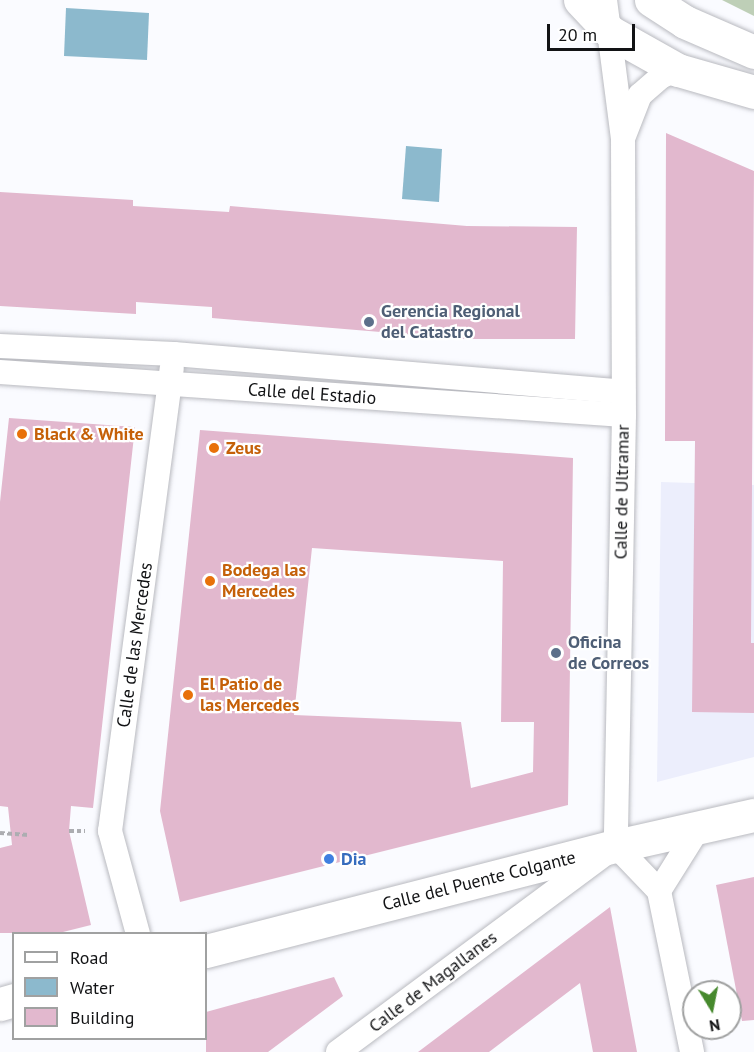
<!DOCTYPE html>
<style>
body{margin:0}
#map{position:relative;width:754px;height:1052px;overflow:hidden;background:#fafbff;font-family:"PT Sans",sans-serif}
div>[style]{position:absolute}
.built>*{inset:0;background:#eceefc}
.green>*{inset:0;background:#becfb7}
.water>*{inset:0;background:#8cb9cd}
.building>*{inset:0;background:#e2b8ce}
.path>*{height:4px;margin-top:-2px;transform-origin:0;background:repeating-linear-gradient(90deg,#acadb1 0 4.5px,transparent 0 7.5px)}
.roads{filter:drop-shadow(0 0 2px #b9bac0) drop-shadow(0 0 2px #b9bac0)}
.street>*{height:24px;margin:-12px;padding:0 12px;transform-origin:12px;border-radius:12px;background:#fff}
.secondary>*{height:33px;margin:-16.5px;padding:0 16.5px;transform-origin:16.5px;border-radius:16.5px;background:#fff}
.dots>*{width:16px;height:16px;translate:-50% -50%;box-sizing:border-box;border:3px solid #fff;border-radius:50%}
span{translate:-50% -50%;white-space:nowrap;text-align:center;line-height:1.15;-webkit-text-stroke:4.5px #fff;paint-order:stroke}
.service-label{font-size:18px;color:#4e5e75;font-weight:700}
.left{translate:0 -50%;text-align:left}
.street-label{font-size:18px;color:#121315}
.food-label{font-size:18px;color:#c56008;font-weight:700}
.shop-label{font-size:18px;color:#366cbe;font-weight:700}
.legend{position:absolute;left:12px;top:932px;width:195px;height:108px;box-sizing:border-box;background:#fff;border:2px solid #a0a1a1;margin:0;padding:8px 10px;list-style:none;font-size:18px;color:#121315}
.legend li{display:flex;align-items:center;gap:12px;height:30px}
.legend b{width:30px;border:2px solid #a0a1a1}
.north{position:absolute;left:682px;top:980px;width:60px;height:60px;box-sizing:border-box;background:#fff;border:2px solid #a0a1a1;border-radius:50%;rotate:170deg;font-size:16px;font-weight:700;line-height:24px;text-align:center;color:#121315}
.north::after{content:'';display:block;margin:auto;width:21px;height:27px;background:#46892d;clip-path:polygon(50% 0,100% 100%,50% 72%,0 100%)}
.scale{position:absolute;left:547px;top:24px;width:88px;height:27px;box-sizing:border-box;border:3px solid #121315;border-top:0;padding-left:8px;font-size:18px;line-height:21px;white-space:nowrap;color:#121315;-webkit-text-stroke:4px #fff;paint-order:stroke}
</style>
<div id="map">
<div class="built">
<div style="clip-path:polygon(661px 482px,754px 485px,754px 757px,657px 782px)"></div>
</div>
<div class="green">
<div style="clip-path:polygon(722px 0,754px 0,754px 16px)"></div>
</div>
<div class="water">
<div style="clip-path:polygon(66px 8px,149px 13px,147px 60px,64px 56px)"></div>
<div style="clip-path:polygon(406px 146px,442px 149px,439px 202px,402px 199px)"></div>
</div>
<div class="building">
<div style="clip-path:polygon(666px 133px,754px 171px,751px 643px,754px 643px,754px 713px,692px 712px,695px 441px,665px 441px)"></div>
<div style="clip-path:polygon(0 192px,133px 200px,133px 206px,229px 212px,230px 206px,467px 226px,577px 227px,575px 339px,465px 339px,212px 318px,212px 307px,136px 302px,136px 314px,0 306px)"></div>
<div style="clip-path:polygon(9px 418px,135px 427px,93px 808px,71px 806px,69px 831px,91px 925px,59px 933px,0 933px,0 848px,12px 845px,8px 807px,0 806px,0 502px)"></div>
<div style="clip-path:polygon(evenodd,200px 430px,573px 458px,568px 805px,180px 902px,160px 811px,200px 430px,312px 548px,503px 561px,501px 722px,534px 722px,533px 772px,471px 788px,461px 722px,294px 715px,312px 548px)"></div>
<div style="clip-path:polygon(754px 877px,754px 1020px,742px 1021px,716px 885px)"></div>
<div style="clip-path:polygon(610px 907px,637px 1052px,593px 1052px,580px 983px,489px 1052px,418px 1052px)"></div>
<div style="clip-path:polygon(334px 977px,343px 996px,268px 1052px,206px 1052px,206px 1012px)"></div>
</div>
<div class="path">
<div style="left:69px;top:831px;width:16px"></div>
<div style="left:0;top:833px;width:29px;rotate:4deg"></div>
</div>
<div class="roads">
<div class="street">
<div style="left:605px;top:0;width:139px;rotate:82.6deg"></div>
<div style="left:623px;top:138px;width:277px;rotate:89.8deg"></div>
<div style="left:624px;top:415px;width:431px;rotate:91.1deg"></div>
<div style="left:624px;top:136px;width:44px;rotate:-68.7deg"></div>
<div style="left:640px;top:95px;width:29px;rotate:-41deg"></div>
<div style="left:662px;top:76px;width:17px;rotate:-21deg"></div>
<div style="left:0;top:346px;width:174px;rotate:2.6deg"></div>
<div style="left:174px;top:354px;width:451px;rotate:4.8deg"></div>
<div style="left:0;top:372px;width:625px;rotate:3.94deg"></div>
<div style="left:616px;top:846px;width:62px;rotate:46.3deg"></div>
<div style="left:659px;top:891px;width:164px;rotate:78.4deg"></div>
<div style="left:659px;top:891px;width:75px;rotate:-58deg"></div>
<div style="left:138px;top:934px;width:107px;rotate:-105.2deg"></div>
<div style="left:110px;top:831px;width:467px;rotate:-82.4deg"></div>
<div style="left:338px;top:1052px;width:335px;rotate:-36.6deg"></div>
</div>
<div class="secondary">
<div style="left:580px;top:0;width:44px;rotate:46.8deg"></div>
<div style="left:610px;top:32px;width:78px;rotate:29.2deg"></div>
<div style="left:678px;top:70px;width:79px;rotate:16.1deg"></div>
<div style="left:651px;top:0;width:40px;rotate:32.9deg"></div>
<div style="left:685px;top:22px;width:75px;rotate:23.5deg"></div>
<div style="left:206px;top:951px;width:423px;rotate:-14.4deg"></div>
<div style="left:616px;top:846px;width:141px;rotate:-12.7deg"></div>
<div style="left:0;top:1004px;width:15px;rotate:-16deg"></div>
</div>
</div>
<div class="dots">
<div style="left:369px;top:322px;background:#5c6f8a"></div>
<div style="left:22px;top:434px;background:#e8710a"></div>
<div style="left:214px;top:448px;background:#e8710a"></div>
<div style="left:210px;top:581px;background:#e8710a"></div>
<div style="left:556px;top:653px;background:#5c6f8a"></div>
<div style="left:188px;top:695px;background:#e8710a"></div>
<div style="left:329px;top:859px;background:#3f7fe0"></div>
</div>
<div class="service-label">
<span class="left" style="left:381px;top:322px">Gerencia Regional<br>del Catastro</span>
<span class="left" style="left:568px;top:653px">Oficina<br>de Correos</span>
</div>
<div class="street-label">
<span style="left:312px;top:394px;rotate:4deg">Calle del Estadio</span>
<span style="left:622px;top:492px;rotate:-89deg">Calle de Ultramar</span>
<span style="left:135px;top:645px;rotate:-82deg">Calle de las Mercedes</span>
<span style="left:479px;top:881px;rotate:-14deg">Calle del Puente Colgante</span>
<span style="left:433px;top:982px;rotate:-37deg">Calle de Magallanes</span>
</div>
<div class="food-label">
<span class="left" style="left:34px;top:434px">Black &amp; White</span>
<span class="left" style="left:226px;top:448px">Zeus</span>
<span class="left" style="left:222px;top:581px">Bodega las<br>Mercedes</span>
<span class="left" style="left:200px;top:695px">El Patio de<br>las Mercedes</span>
</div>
<div class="shop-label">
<span class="left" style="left:341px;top:859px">Dia</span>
</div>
<ul class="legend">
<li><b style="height:8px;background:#fff"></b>Road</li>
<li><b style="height:16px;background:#8cb9cd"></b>Water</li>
<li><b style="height:16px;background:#e2b8ce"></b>Building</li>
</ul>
<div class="north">N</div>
<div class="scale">20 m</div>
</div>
